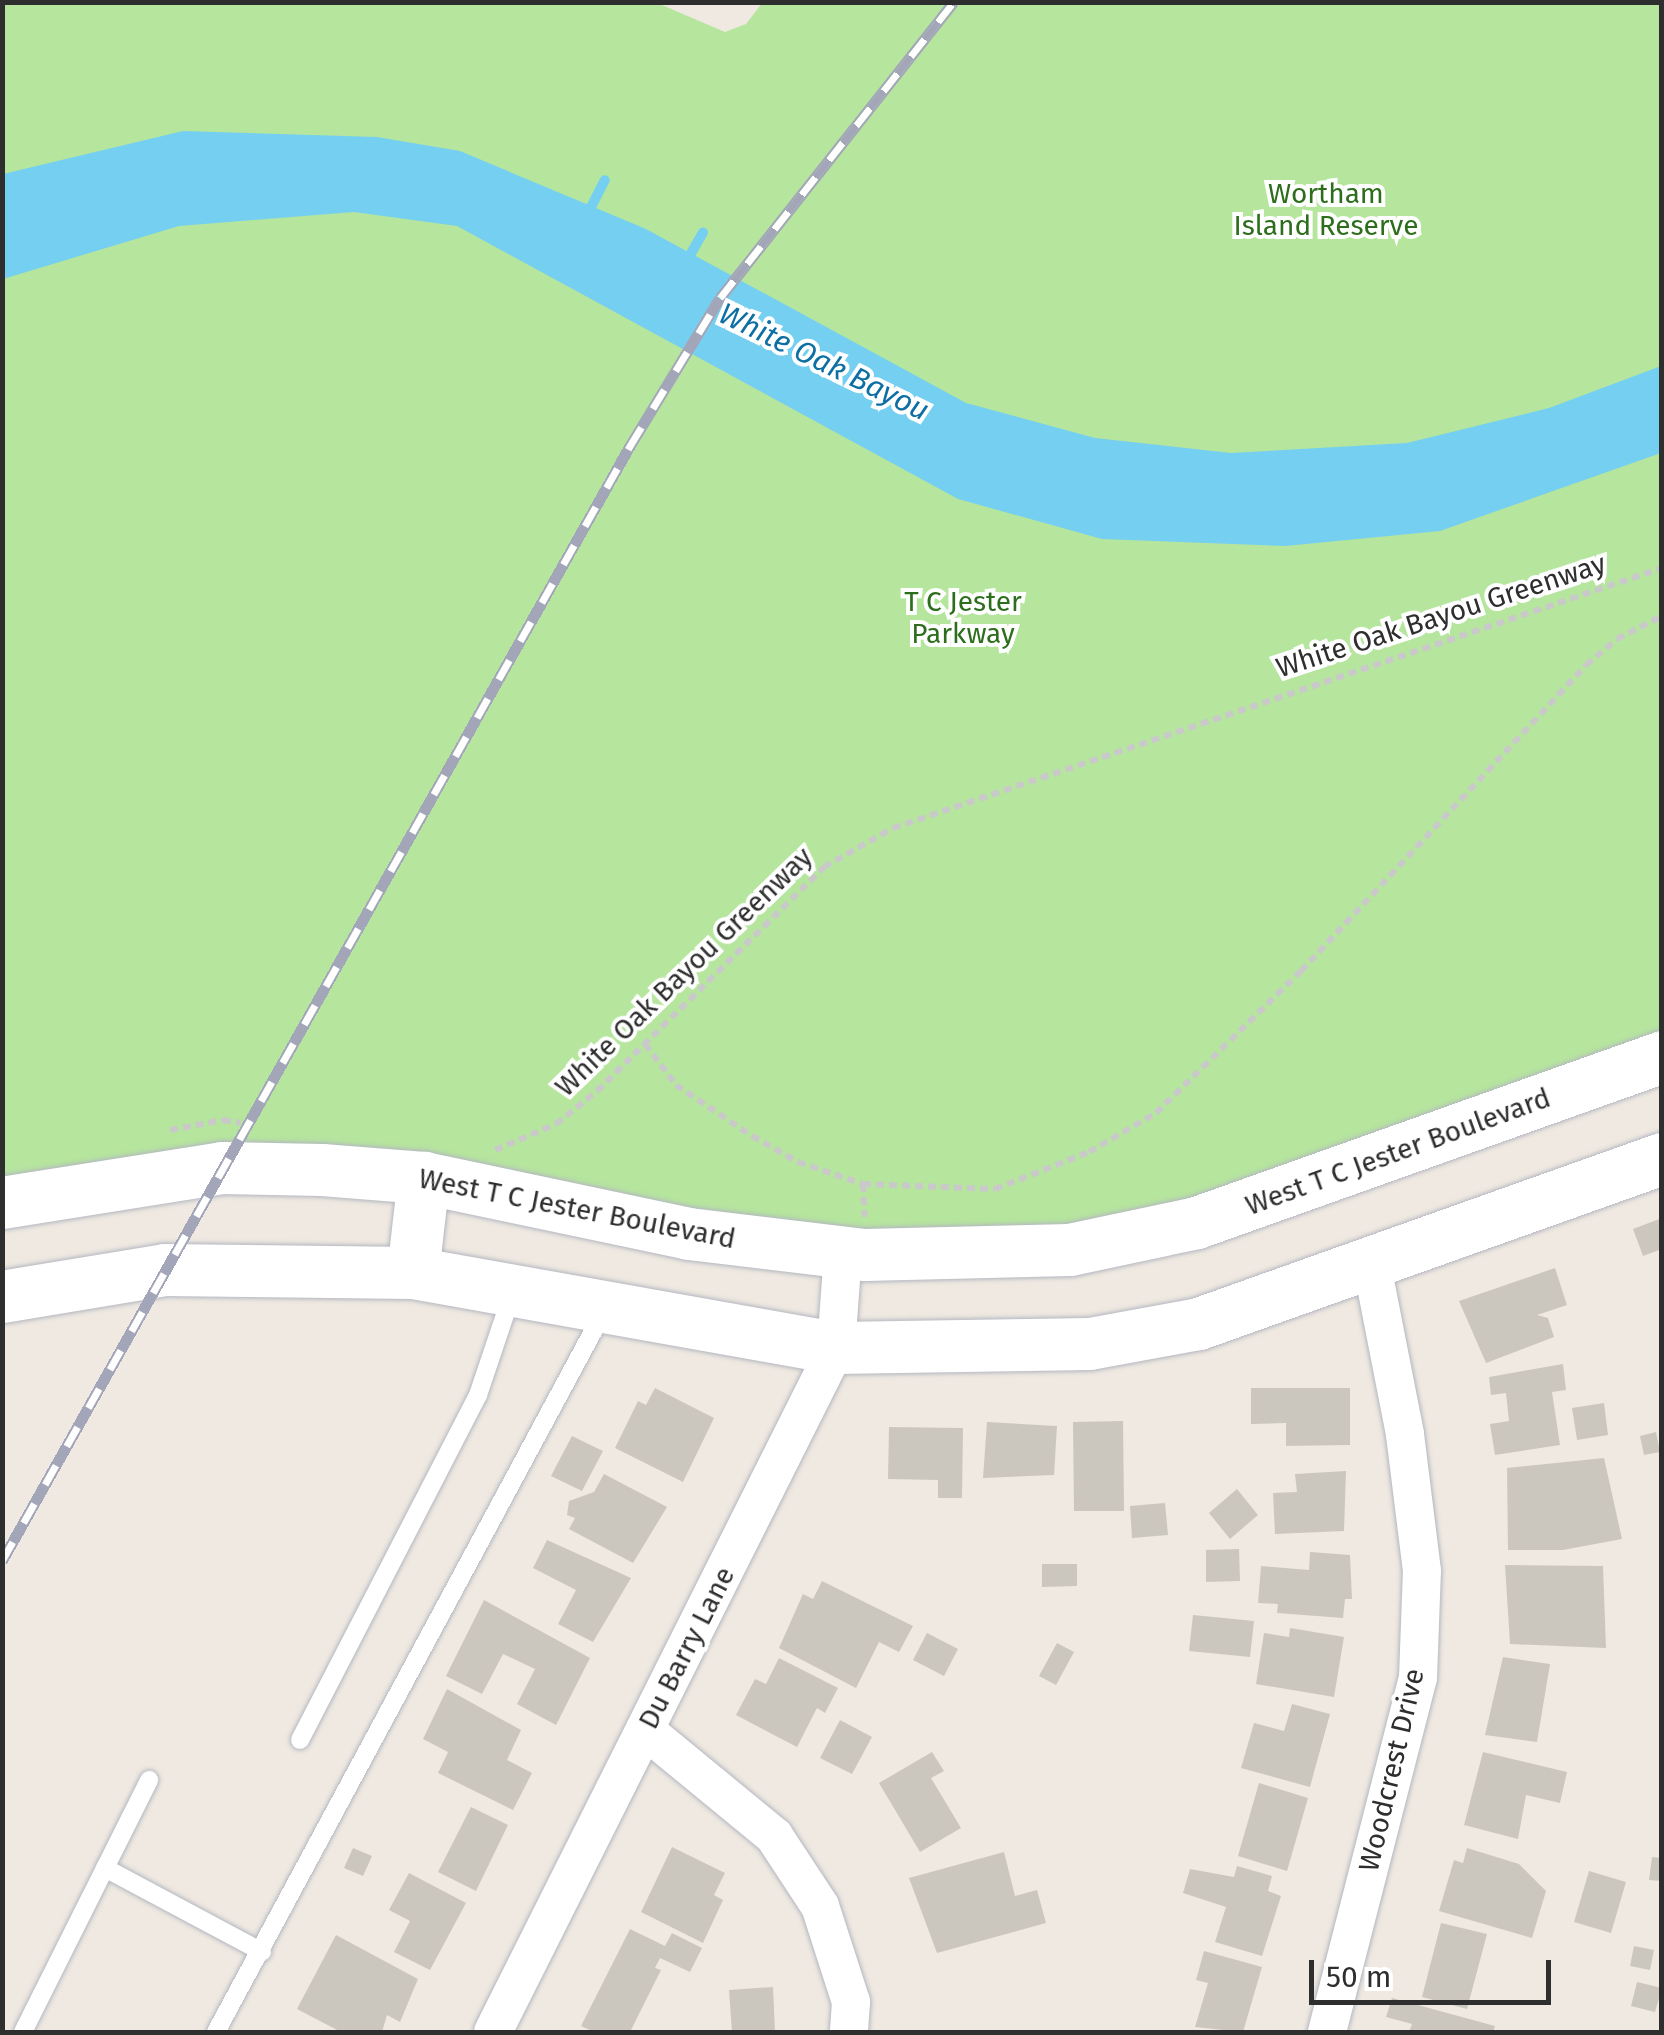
<!DOCTYPE html>
<style>
body{margin:0}
#map{position:relative;width:1664px;height:2035px;overflow:hidden;background:#efe9e1;font-family:"Fira Sans",sans-serif}
div>[style]{position:absolute}
.green>*{inset:0;background:#b6e59e}
.water>*{inset:0;background:#75cff0}
.stream>*{height:10px;margin:-5px;padding:0 5px;transform-origin:5px;border-radius:5px;background:#75cff0}
.building>*{inset:0;background:#cbc7bf}
.path>*{height:6px;margin-top:-3px;transform-origin:0;background:repeating-linear-gradient(90deg,#c9c9c9 0 8px,transparent 0 13px)}
.roads{filter:drop-shadow(0 0 2px #b4b7c1) drop-shadow(0 0 2px #b4b7c1)}
.lane>*{height:18px;margin:-9px;padding:0 9px;transform-origin:9px;border-radius:9px;background:#fff}
.street>*{height:38px;margin:-19px;padding:0 19px;transform-origin:19px;border-radius:19px;background:#fff}
.secondary>*{height:52px;margin:-26px;padding:0 26px;transform-origin:26px;border-radius:26px;background:#fff}
.rail>*{height:11px;margin-top:-5.5px;transform-origin:0;background:repeating-linear-gradient(90deg,#fff 0 22px,#a3a6b8 0 44px);box-sizing:border-box;border-block:2px solid #a3a6b8}
span{translate:-50% -50%;white-space:nowrap;text-align:center;line-height:1.15;-webkit-text-stroke:8px #fff;paint-order:stroke}
.park-label{font-size:28px;color:#2c6e1b}
.street-label{font-size:28px;color:#2e2e2e}
.water-label{font-size:30px;color:#0d6fa3;font-style:italic}
.frame{position:absolute;inset:0;border:5px solid #2e2e2e;pointer-events:none}
.scale{position:absolute;left:1309px;top:1960px;width:242px;height:45px;box-sizing:border-box;border:5px solid #2e2e2e;border-top:0;padding-left:12px;font-size:30px;line-height:35px;white-space:nowrap;color:#2e2e2e;-webkit-text-stroke:8px #fff;paint-order:stroke}
</style>
<div id="map">
<div class="green">
<div style="clip-path:polygon(655px 2px,725px 32px,746px 24px,763px 2px,1661px 3px,1661px 1039px,1262px 1185px,1090px 1225px,910px 1237px,668px 1209px,3px 1182px,2px 3px)"></div>
</div>
<div class="water">
<div style="clip-path:polygon(183px 131px,377px 137px,460px 151px,646px 229px,966px 403px,1095px 438px,1231px 453px,1407px 443px,1549px 408px,1661px 366px,1661px 453px,1440px 531px,1285px 546px,1102px 539px,958px 499px,457px 226px,354px 212px,179px 226px,3px 279px,3px 174px)"></div>
</div>
<div class="stream">
<div style="left:587px;top:215px;width:39px;rotate:-63deg"></div>
<div style="left:686px;top:262px;width:34px;rotate:-60deg"></div>
</div>
<div class="building">
<div style="clip-path:polygon(1662px 1218px,1662px 1249px,1643px 1256px,1633px 1229px)"></div>
<div style="clip-path:polygon(1555px 1268px,1567px 1305px,1537px 1315px,1548px 1318px,1554px 1337px,1486px 1363px,1459px 1301px)"></div>
<div style="clip-path:polygon(1563px 1364px,1566px 1390px,1552px 1392px,1560px 1445px,1495px 1455px,1490px 1424px,1509px 1421px,1506px 1393px,1491px 1395px,1489px 1377px)"></div>
<div style="clip-path:polygon(655px 1388px,714px 1418px,683px 1482px,615px 1448px,638px 1401px,646px 1405px)"></div>
<div style="clip-path:polygon(1251px 1388px,1350px 1388px,1350px 1445px,1286px 1446px,1286px 1423px,1251px 1424px)"></div>
<div style="clip-path:polygon(1604px 1403px,1608px 1435px,1577px 1440px,1572px 1408px)"></div>
<div style="clip-path:polygon(1123px 1421px,1124px 1511px,1074px 1511px,1073px 1422px)"></div>
<div style="clip-path:polygon(987px 1422px,1057px 1426px,1054px 1475px,983px 1478px)"></div>
<div style="clip-path:polygon(889px 1427px,963px 1428px,962px 1498px,938px 1498px,938px 1480px,888px 1479px)"></div>
<div style="clip-path:polygon(1656px 1432px,1660px 1452px,1644px 1455px,1640px 1436px)"></div>
<div style="clip-path:polygon(572px 1436px,603px 1451px,582px 1491px,551px 1476px)"></div>
<div style="clip-path:polygon(1604px 1458px,1622px 1539px,1563px 1550px,1508px 1550px,1507px 1468px)"></div>
<div style="clip-path:polygon(1346px 1471px,1344px 1531px,1275px 1534px,1273px 1493px,1297px 1492px,1295px 1474px)"></div>
<div style="clip-path:polygon(604px 1474px,667px 1507px,633px 1563px,569px 1529px,575px 1518px,567px 1515px,569px 1501px,594px 1492px)"></div>
<div style="clip-path:polygon(1237px 1489px,1258px 1515px,1230px 1539px,1209px 1513px)"></div>
<div style="clip-path:polygon(1165px 1503px,1168px 1535px,1132px 1538px,1130px 1506px)"></div>
<div style="clip-path:polygon(547px 1540px,631px 1578px,593px 1642px,558px 1624px,576px 1590px,533px 1568px)"></div>
<div style="clip-path:polygon(1239px 1549px,1240px 1581px,1206px 1582px,1206px 1550px)"></div>
<div style="clip-path:polygon(1310px 1552px,1350px 1555px,1352px 1599px,1345px 1599px,1343px 1618px,1277px 1613px,1278px 1604px,1258px 1603px,1261px 1566px,1309px 1570px)"></div>
<div style="clip-path:polygon(1042px 1564px,1077px 1564px,1077px 1586px,1042px 1587px)"></div>
<div style="clip-path:polygon(1505px 1565px,1603px 1566px,1606px 1648px,1510px 1644px)"></div>
<div style="clip-path:polygon(822px 1581px,913px 1626px,899px 1652px,879px 1642px,856px 1688px,779px 1648px,803px 1594px,813px 1599px)"></div>
<div style="clip-path:polygon(484px 1600px,590px 1658px,556px 1725px,517px 1704px,535px 1669px,503px 1654px,482px 1694px,446px 1676px)"></div>
<div style="clip-path:polygon(1193px 1615px,1254px 1621px,1250px 1657px,1189px 1651px)"></div>
<div style="clip-path:polygon(1290px 1628px,1344px 1637px,1334px 1697px,1256px 1684px,1264px 1633px,1289px 1637px)"></div>
<div style="clip-path:polygon(927px 1633px,958px 1649px,944px 1676px,913px 1660px)"></div>
<div style="clip-path:polygon(1057px 1643px,1074px 1652px,1056px 1685px,1039px 1676px)"></div>
<div style="clip-path:polygon(1503px 1657px,1550px 1664px,1537px 1742px,1485px 1735px)"></div>
<div style="clip-path:polygon(779px 1658px,838px 1688px,825px 1713px,817px 1708px,797px 1747px,736px 1715px,755px 1679px,766px 1684px)"></div>
<div style="clip-path:polygon(447px 1689px,521px 1730px,507px 1760px,532px 1773px,513px 1810px,438px 1773px,448px 1752px,423px 1739px)"></div>
<div style="clip-path:polygon(1292px 1704px,1330px 1714px,1310px 1787px,1241px 1768px,1254px 1723px,1284px 1731px)"></div>
<div style="clip-path:polygon(840px 1720px,872px 1737px,852px 1774px,820px 1758px)"></div>
<div style="clip-path:polygon(932px 1752px,944px 1771px,931px 1778px,961px 1828px,920px 1852px,879px 1783px)"></div>
<div style="clip-path:polygon(1483px 1752px,1567px 1772px,1560px 1803px,1526px 1795px,1518px 1839px,1464px 1825px)"></div>
<div style="clip-path:polygon(1259px 1783px,1308px 1798px,1287px 1871px,1238px 1856px)"></div>
<div style="clip-path:polygon(471px 1807px,508px 1825px,476px 1891px,438px 1872px)"></div>
<div style="clip-path:polygon(672px 1847px,725px 1873px,714px 1895px,723px 1900px,703px 1943px,641px 1912px)"></div>
<div style="clip-path:polygon(353px 1848px,372px 1856px,363px 1876px,344px 1868px)"></div>
<div style="clip-path:polygon(1467px 1848px,1519px 1864px,1546px 1891px,1532px 1938px,1439px 1911px,1454px 1860px,1463px 1863px)"></div>
<div style="clip-path:polygon(1004px 1852px,1015px 1896px,1037px 1890px,1046px 1923px,937px 1953px,909px 1878px)"></div>
<div style="clip-path:polygon(1652px 1857px,1662px 1858px,1662px 1881px,1649px 1880px)"></div>
<div style="clip-path:polygon(1237px 1866px,1272px 1876px,1268px 1891px,1281px 1896px,1262px 1956px,1215px 1942px,1226px 1907px,1183px 1893px,1190px 1869px,1234px 1877px)"></div>
<div style="clip-path:polygon(1589px 1871px,1626px 1882px,1611px 1933px,1574px 1922px)"></div>
<div style="clip-path:polygon(409px 1873px,466px 1903px,430px 1970px,394px 1952px,410px 1921px,389px 1910px)"></div>
<div style="clip-path:polygon(1441px 1923px,1487px 1934px,1467px 2009px,1422px 1997px)"></div>
<div style="clip-path:polygon(630px 1929px,665px 1946px,672px 1933px,702px 1948px,690px 1972px,660px 1958px,655px 1968px,661px 1970px,630px 2032px,594px 2032px,581px 2026px)"></div>
<div style="clip-path:polygon(336px 1935px,418px 1979px,400px 2022px,387px 2015px,382px 2032px,341px 2032px,297px 2009px)"></div>
<div style="clip-path:polygon(1634px 1946px,1654px 1950px,1650px 1970px,1630px 1966px)"></div>
<div style="clip-path:polygon(1204px 1951px,1262px 1967px,1243px 2032px,1195px 2027px,1208px 1983px,1196px 1980px)"></div>
<div style="clip-path:polygon(1637px 1982px,1662px 1988px,1655px 2012px,1631px 2006px)"></div>
<div style="clip-path:polygon(773px 1987px,775px 2032px,732px 2032px,729px 1990px)"></div>
<div style="clip-path:polygon(1392px 1998px,1495px 2026px,1493px 2032px,1409px 2032px,1412px 2024px,1386px 2017px)"></div>
</div>
<div class="path">
<div style="left:645px;top:1044px;width:51px;rotate:52.9deg"></div>
<div style="left:676px;top:1085px;width:92px;rotate:33.9deg"></div>
<div style="left:752px;top:1136px;width:53px;rotate:29.5deg"></div>
<div style="left:798px;top:1162px;width:69px;rotate:18.7deg"></div>
<div style="left:863px;top:1184px;width:33px;rotate:87deg"></div>
<div style="left:170px;top:1130px;width:54px;rotate:-10.7deg"></div>
<div style="left:223px;top:1120px;width:18px;rotate:9deg"></div>
<div style="left:495px;top:1150px;width:66px;rotate:-23.1deg"></div>
<div style="left:556px;top:1124px;width:53px;rotate:-38.8deg"></div>
<div style="left:597px;top:1091px;width:319px;rotate:-44.6deg"></div>
<div style="left:824px;top:867px;width:79px;rotate:-29.5deg"></div>
<div style="left:893px;top:828px;width:812px;rotate:-18.68deg"></div>
<div style="left:863px;top:1184px;width:132px;rotate:2.2deg"></div>
<div style="left:995px;top:1189px;width:101px;rotate:-21.5deg"></div>
<div style="left:1089px;top:1152px;width:78px;rotate:-30.2deg"></div>
<div style="left:1156px;top:1113px;width:203px;rotate:-44.4deg"></div>
<div style="left:1301px;top:971px;width:418px;rotate:-47deg"></div>
<div style="left:1586px;top:665px;width:40px;rotate:-40deg"></div>
<div style="left:1617px;top:639px;width:51px;rotate:-27.1deg"></div>
</div>
<div class="roads">
<div class="lane">
<div style="left:300px;top:1740px;width:388px;rotate:-62.7deg"></div>
<div style="left:478px;top:1395px;width:107px;rotate:-71.4deg"></div>
<div style="left:105px;top:1868px;width:178px;rotate:28.1deg"></div>
<div style="left:23px;top:2032px;width:282px;rotate:-63.4deg"></div>
<div style="left:216px;top:2032px;width:819px;rotate:-61.71deg"></div>
</div>
<div class="street">
<div style="left:645px;top:1730px;width:167px;rotate:39.4deg"></div>
<div style="left:774px;top:1836px;width:84px;rotate:56.7deg"></div>
<div style="left:820px;top:1906px;width:101px;rotate:72.1deg"></div>
<div style="left:851px;top:2002px;width:30px;rotate:94deg"></div>
<div style="left:493px;top:2032px;width:765px;rotate:-63.37deg"></div>
<div style="left:836px;top:1348px;width:96px;rotate:-85.8deg"></div>
<div style="left:1327px;top:2032px;width:366px;rotate:-75.6deg"></div>
<div style="left:1418px;top:1678px;width:107px;rotate:-87.9deg"></div>
<div style="left:1422px;top:1571px;width:138px;rotate:-97.1deg"></div>
<div style="left:1405px;top:1434px;width:171px;rotate:-101.1deg"></div>
</div>
<div class="secondary">
<div style="left:2px;top:1203px;width:223px;rotate:-9deg"></div>
<div style="left:222px;top:1168px;width:100px;rotate:1.1deg"></div>
<div style="left:322px;top:1170px;width:102px;rotate:4.5deg"></div>
<div style="left:424px;top:1178px;width:271px;rotate:11.9deg"></div>
<div style="left:689px;top:1234px;width:177px;rotate:6.8deg"></div>
<div style="left:865px;top:1255px;width:205px;rotate:-1.4deg"></div>
<div style="left:1070px;top:1250px;width:130px;rotate:-12deg"></div>
<div style="left:1197px;top:1223px;width:494px;rotate:-19.6deg"></div>
<div style="left:413px;top:1273px;width:96px;rotate:-83.4deg"></div>
<div style="left:2px;top:1297px;width:165px;rotate:-9.4deg"></div>
<div style="left:165px;top:1270px;width:248px;rotate:0.7deg"></div>
<div style="left:413px;top:1273px;width:430px;rotate:10.1deg"></div>
<div style="left:836px;top:1348px;width:254px;rotate:-0.9deg"></div>
<div style="left:1090px;top:1344px;width:111px;rotate:-10.4deg"></div>
<div style="left:1199px;top:1324px;width:492px;rotate:-19.6deg"></div>
</div>
</div>
<div class="rail">
<div style="left:2px;top:1561px;width:1280px;rotate:-60.61deg"></div>
<div style="left:630px;top:446px;width:173px;rotate:-58.7deg"></div>
<div style="left:720px;top:298px;width:377px;rotate:-51.7deg"></div>
</div>
<div class="park-label">
<span style="left:1326px;top:210px">Wortham<br>Island Reserve</span>
<span style="left:963px;top:618px">T C Jester<br>Parkway</span>
</div>
<div class="street-label">
<span style="left:1441px;top:616px;rotate:-18deg">White Oak Bayou Greenway</span>
<span style="left:684px;top:972px;rotate:-44deg">White Oak Bayou Greenway</span>
<span style="left:1398px;top:1152px;rotate:-20deg">West T C Jester Boulevard</span>
<span style="left:577px;top:1209px;rotate:11deg">West T C Jester Boulevard</span>
<span style="left:687px;top:1648px;rotate:-63deg">Du Barry Lane</span>
<span style="left:1392px;top:1770px;rotate:-77deg">Woodcrest Drive</span>
</div>
<div class="water-label">
<span style="left:824px;top:362px;rotate:26deg">White Oak Bayou</span>
</div>
<div class="frame"></div>
<div class="scale">50 m</div>
</div>
